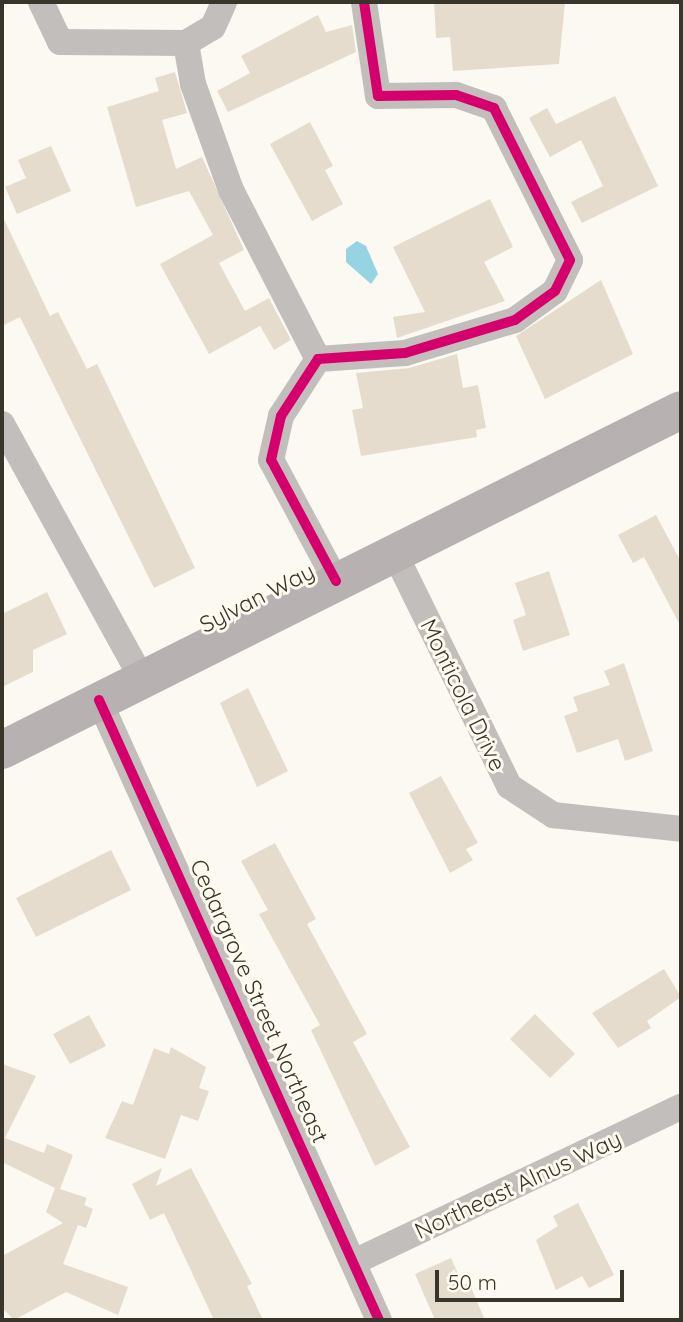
<!DOCTYPE html>
<style>
body{margin:0}
#map{position:relative;width:683px;height:1322px;overflow:hidden;background:#fcf9f2;font-family:Quicksand,sans-serif}
div>[style]{position:absolute}
.water>*{inset:0;background:#96d4e3}
.building>*{inset:0;background:#e5dccd}
.minor>*{height:26px;margin:-13px;padding:0 13px;transform-origin:13px;border-radius:13px;background:#c2bebc}
.secondary>*{height:38px;margin:-19px;padding:0 19px;transform-origin:19px;border-radius:19px;background:#b7b2b1}
.cycleway>*{height:10px;margin:-5px;padding:0 5px;transform-origin:5px;border-radius:5px;background:#d6006c}
span{translate:-50% -50%;white-space:nowrap;text-align:center;line-height:1.15;-webkit-text-stroke:6px #fffaef;paint-order:stroke}
.street-label{font-size:23px;color:#3a352b}
.frame{position:absolute;inset:0;border:4px solid #3a352b;pointer-events:none}
.scale{position:absolute;left:435px;top:1270px;width:189px;height:32px;box-sizing:border-box;border:4px solid #3a352b;border-top:0;padding-left:9px;font-size:21px;line-height:24px;white-space:nowrap;color:#3a352b;-webkit-text-stroke:5px #fffaef;paint-order:stroke}
</style>
<div id="map">
<div class="water">
<div style="clip-path:polygon(357px 241px,366px 246px,378px 274px,371px 284px,346px 262px,346px 249px)"></div>
</div>
<div class="building">
<div style="clip-path:polygon(434px 2px,565px 2px,559px 64px,453px 71px,450px 37px,436px 38px)"></div>
<div style="clip-path:polygon(318px 15px,326px 32px,352px 25px,356px 52px,228px 112px,217px 91px,250px 73px,241px 56px)"></div>
<div style="clip-path:polygon(175px 72px,187px 113px,162px 120px,176px 169px,202px 157px,244px 250px,219px 263px,245px 311px,269px 298px,291px 340px,274px 350px,260px 326px,209px 354px,160px 264px,213px 235px,189px 191px,136px 207px,107px 107px,159px 91px,155px 78px)"></div>
<div style="clip-path:polygon(615px 96px,658px 186px,582px 223px,571px 202px,603px 186px,581px 140px,550px 157px,529px 118px,547px 108px,556px 124px)"></div>
<div style="clip-path:polygon(310px 122px,333px 166px,325px 170px,343px 204px,312px 221px,270px 144px)"></div>
<div style="clip-path:polygon(51px 146px,71px 191px,17px 214px,5px 187px,26px 178px,18px 160px)"></div>
<div style="clip-path:polygon(490px 199px,513px 247px,484px 262px,505px 301px,397px 338px,393px 317px,425px 312px,393px 247px)"></div>
<div style="clip-path:polygon(2px 215px,50px 316px,58px 312px,87px 369px,97px 364px,195px 568px,154px 588px,20px 317px,2px 326px)"></div>
<div style="clip-path:polygon(601px 280px,633px 354px,545px 399px,516px 336px)"></div>
<div style="clip-path:polygon(457px 354px,463px 388px,478px 385px,486px 428px,476px 430px,477px 437px,361px 456px,352px 410px,363px 408px,356px 373px,409px 368px)"></div>
<div style="clip-path:polygon(656px 515px,681px 562px,681px 627px,644px 557px,633px 563px,618px 535px)"></div>
<div style="clip-path:polygon(549px 571px,570px 635px,523px 651px,513px 620px,526px 615px,515px 583px)"></div>
<div style="clip-path:polygon(47px 592px,67px 634px,33px 650px,33px 672px,2px 687px,2px 614px)"></div>
<div style="clip-path:polygon(624px 663px,653px 751px,625px 761px,618px 739px,577px 753px,564px 716px,578px 711px,573px 697px,610px 685px,604px 671px)"></div>
<div style="clip-path:polygon(248px 688px,288px 771px,257px 787px,220px 703px)"></div>
<div style="clip-path:polygon(441px 776px,478px 843px,466px 849px,473px 860px,450px 873px,409px 793px)"></div>
<div style="clip-path:polygon(275px 843px,316px 919px,307px 924px,367px 1034px,353px 1042px,410px 1147px,375px 1166px,311px 1030px,320px 1025px,259px 914px,268px 910px,241px 861px)"></div>
<div style="clip-path:polygon(111px 850px,131px 890px,36px 937px,16px 898px)"></div>
<div style="clip-path:polygon(664px 969px,681px 997px,647px 1021px,651px 1028px,618px 1048px,592px 1013px)"></div>
<div style="clip-path:polygon(535px 1014px,575px 1054px,550px 1078px,510px 1039px)"></div>
<div style="clip-path:polygon(89px 1015px,106px 1046px,70px 1064px,53px 1034px)"></div>
<div style="clip-path:polygon(171px 1047px,206px 1067px,199px 1088px,209px 1091px,198px 1121px,181px 1115px,165px 1159px,105px 1138px,122px 1101px,133px 1105px,154px 1048px,169px 1054px)"></div>
<div style="clip-path:polygon(2px 1064px,36px 1076px,5px 1138px,44px 1153px,47px 1144px,73px 1155px,60px 1189px,87px 1198px,84px 1205px,93px 1209px,86px 1228px,78px 1225px,63px 1264px,128px 1287px,118px 1315px,66px 1292px,14px 1320px,2px 1308px,2px 1256px,63px 1223px,46px 1212px,55px 1188px,2px 1162px)"></div>
<div style="clip-path:polygon(162px 1168px,156px 1186px,191px 1168px,252px 1284px,247px 1286px,263px 1320px,214px 1320px,164px 1213px,150px 1220px,132px 1184px)"></div>
<div style="clip-path:polygon(578px 1203px,614px 1275px,589px 1288px,582px 1276px,556px 1290px,536px 1240px,558px 1226px,553px 1216px)"></div>
<div style="clip-path:polygon(451px 1258px,463px 1285px,469px 1283px,485px 1320px,435px 1320px,415px 1274px)"></div>
</div>
<div class="minor">
<div style="left:41px;top:2px;width:44px;rotate:64.6deg"></div>
<div style="left:60px;top:42px;width:126px;rotate:0.5deg"></div>
<div style="left:186px;top:43px;width:31px;rotate:-31deg"></div>
<div style="left:213px;top:27px;width:27px;rotate:-66deg"></div>
<div style="left:186px;top:43px;width:42px;rotate:80.3deg"></div>
<div style="left:193px;top:84px;width:113px;rotate:70.3deg"></div>
<div style="left:231px;top:190px;width:190px;rotate:62.8deg"></div>
<div style="left:2px;top:424px;width:291px;rotate:61.2deg"></div>
<div style="left:394px;top:552px;width:261px;rotate:63.8deg"></div>
<div style="left:509px;top:786px;width:53px;rotate:33.4deg"></div>
<div style="left:553px;top:815px;width:129px;rotate:6.2deg"></div>
<div style="left:336px;top:581px;width:137px;rotate:-118.2deg"></div>
<div style="left:271px;top:460px;width:45px;rotate:-77.2deg"></div>
<div style="left:281px;top:416px;width:68px;rotate:-57deg"></div>
<div style="left:318px;top:359px;width:87px;rotate:-3.9deg"></div>
<div style="left:405px;top:353px;width:115px;rotate:-16.7deg"></div>
<div style="left:515px;top:320px;width:49px;rotate:-35.9deg"></div>
<div style="left:555px;top:291px;width:34px;rotate:-64deg"></div>
<div style="left:570px;top:260px;width:170px;rotate:-116.6deg"></div>
<div style="left:494px;top:108px;width:40px;rotate:-161.1deg"></div>
<div style="left:456px;top:95px;width:78px;rotate:179.3deg"></div>
<div style="left:378px;top:96px;width:95px;rotate:-98.5deg"></div>
<div style="left:99px;top:700px;width:680px;rotate:65.7deg"></div>
<div style="left:354px;top:1262px;width:362px;rotate:-25.4deg"></div>
</div>
<div class="secondary">
<div style="left:2px;top:750px;width:759px;rotate:-26.6deg"></div>
</div>
<div class="cycleway">
<div style="left:336px;top:581px;width:137px;rotate:-118.2deg"></div>
<div style="left:271px;top:460px;width:45px;rotate:-77.2deg"></div>
<div style="left:281px;top:416px;width:68px;rotate:-57deg"></div>
<div style="left:318px;top:359px;width:87px;rotate:-3.9deg"></div>
<div style="left:405px;top:353px;width:115px;rotate:-16.7deg"></div>
<div style="left:515px;top:320px;width:49px;rotate:-35.9deg"></div>
<div style="left:555px;top:291px;width:34px;rotate:-64deg"></div>
<div style="left:570px;top:260px;width:170px;rotate:-116.6deg"></div>
<div style="left:494px;top:108px;width:40px;rotate:-161.1deg"></div>
<div style="left:456px;top:95px;width:78px;rotate:179.3deg"></div>
<div style="left:378px;top:96px;width:95px;rotate:-98.5deg"></div>
<div style="left:99px;top:700px;width:680px;rotate:65.7deg"></div>
</div>
<div class="street-label">
<span style="left:257px;top:598px;rotate:-27deg">Sylvan Way</span>
<span style="left:463px;top:695px;rotate:64deg">Monticola Drive</span>
<span style="left:259px;top:1001px;rotate:66deg">Cedargrove Street Northeast</span>
<span style="left:518px;top:1185px;rotate:-25deg">Northeast Alnus Way</span>
</div>
<div class="frame"></div>
<div class="scale">50 m</div>
</div>
